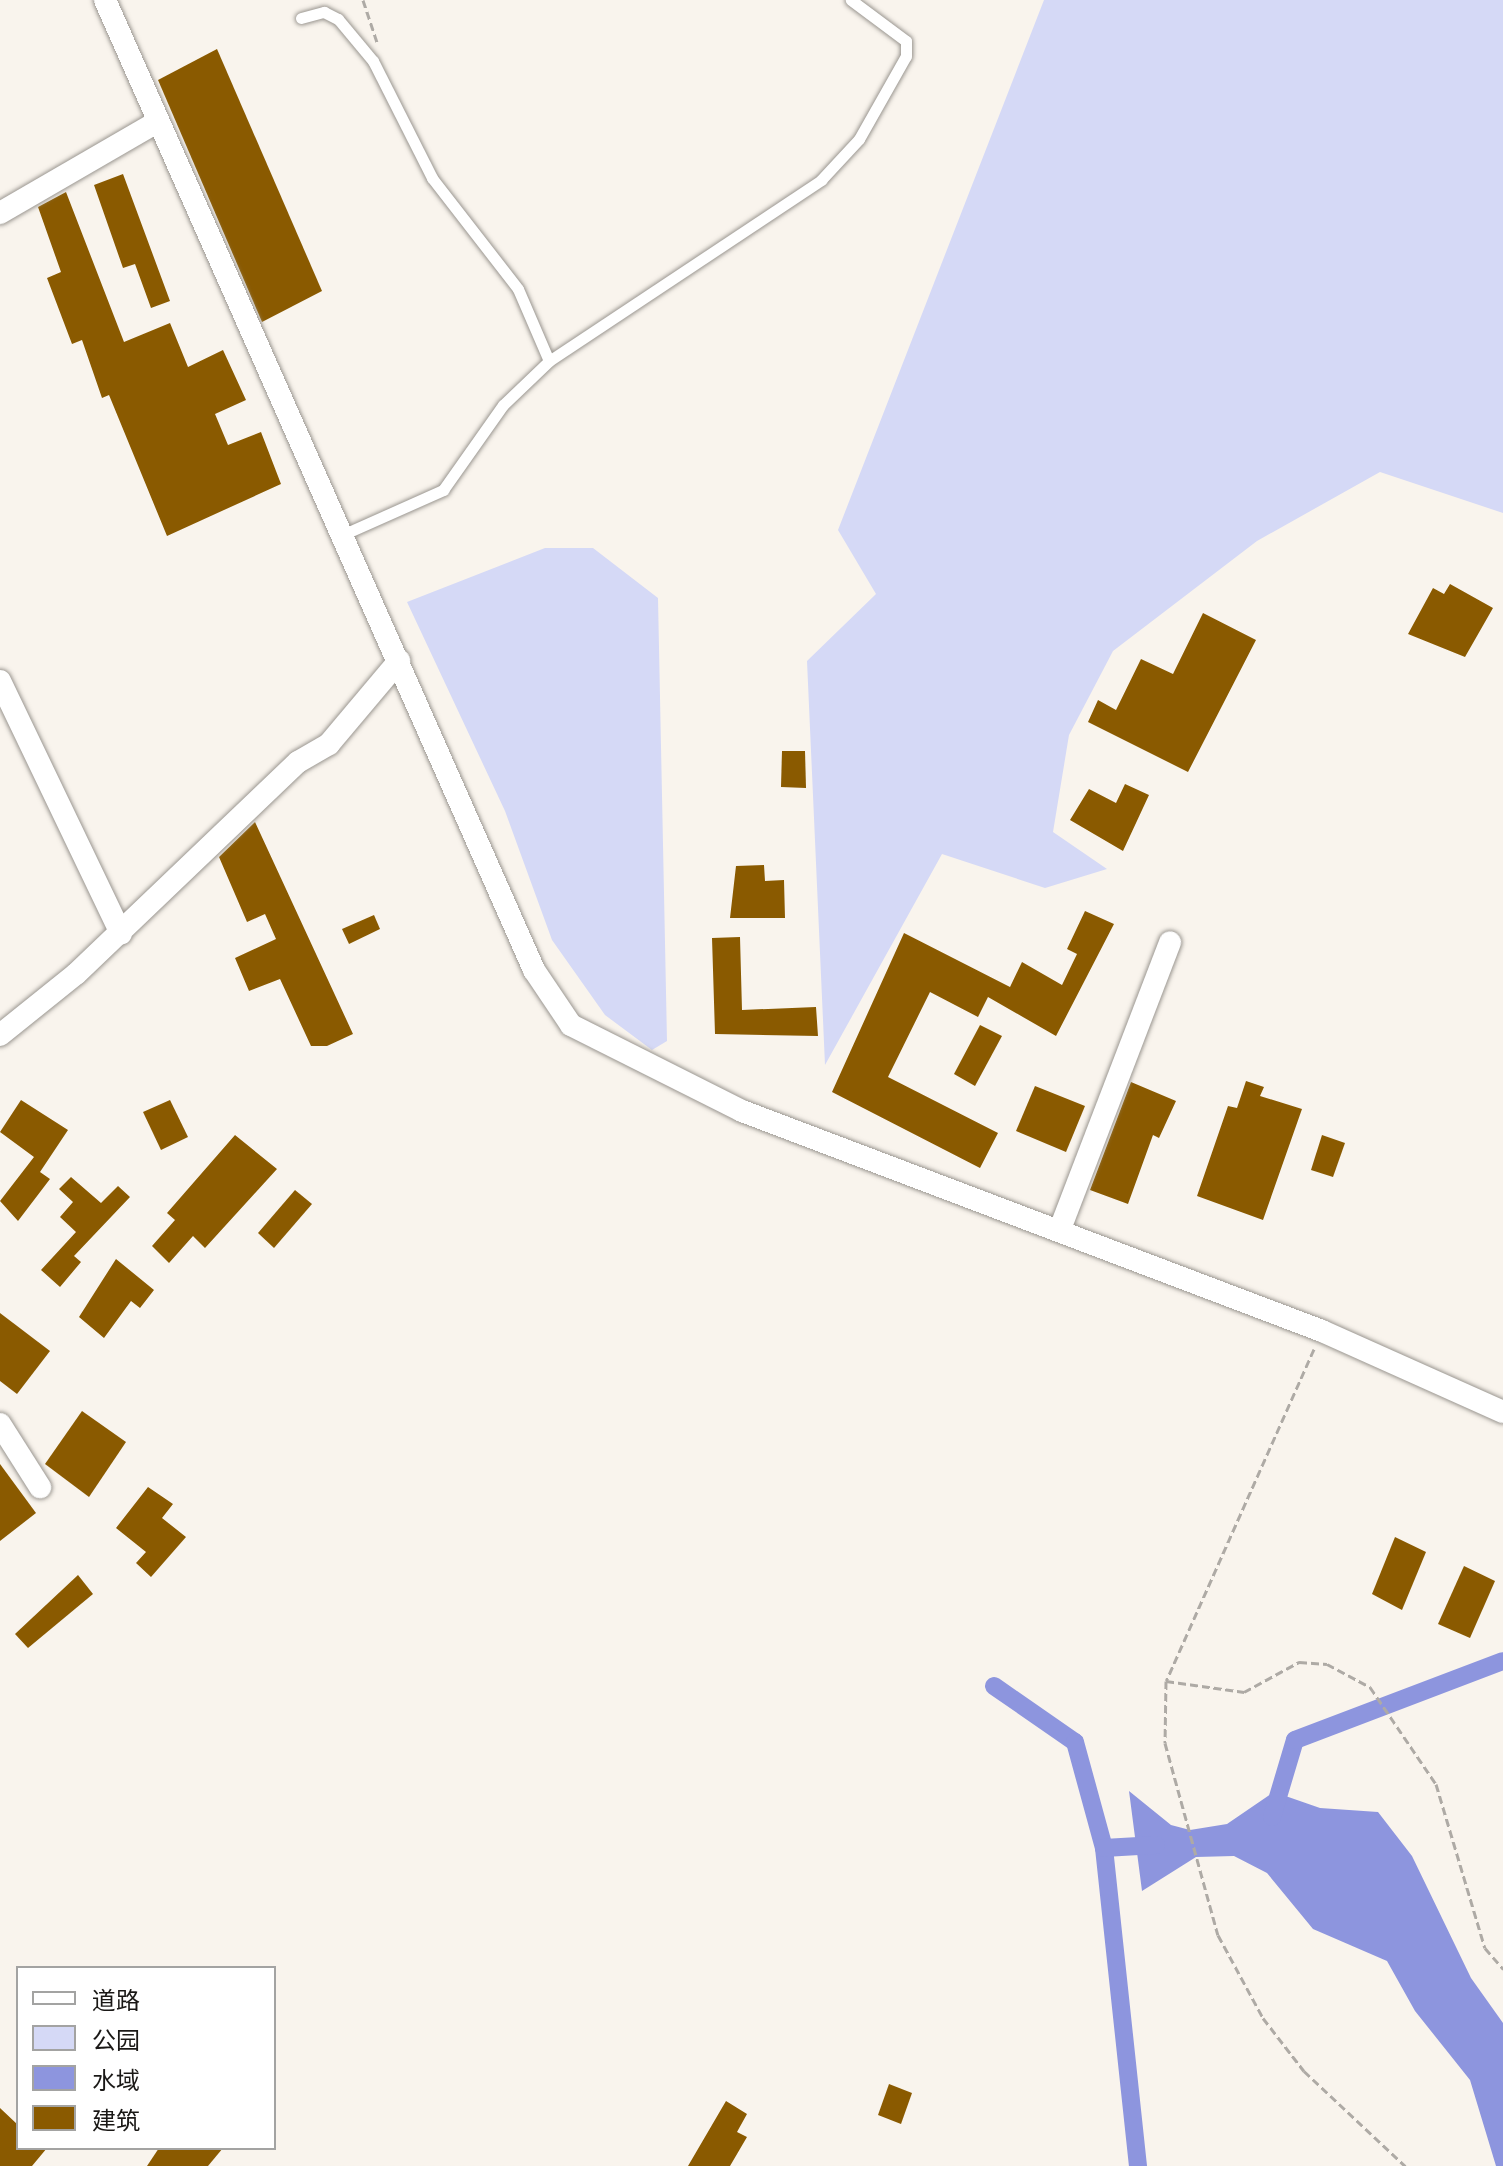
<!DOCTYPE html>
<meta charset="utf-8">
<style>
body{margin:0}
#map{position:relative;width:1503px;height:2166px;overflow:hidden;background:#f9f4ed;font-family:"Archivo Narrow","Noto Sans SC",sans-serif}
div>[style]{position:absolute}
.green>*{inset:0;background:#d5d9f6}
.water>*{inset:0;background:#8d95de}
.canal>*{height:18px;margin:-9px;padding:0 9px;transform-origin:9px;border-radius:9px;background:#8d95de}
.building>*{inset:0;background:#8a5a00}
.path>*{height:3px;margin-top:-1.5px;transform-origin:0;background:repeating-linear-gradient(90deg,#aeaaa5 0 8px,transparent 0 12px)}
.roads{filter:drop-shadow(0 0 2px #9a9690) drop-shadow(0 0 2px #9a9690)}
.lane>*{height:11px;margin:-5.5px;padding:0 5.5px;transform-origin:5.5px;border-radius:5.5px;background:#fff}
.street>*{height:22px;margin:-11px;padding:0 11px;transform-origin:11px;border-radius:11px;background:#fff}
span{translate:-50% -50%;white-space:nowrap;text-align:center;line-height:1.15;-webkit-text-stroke:8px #fff;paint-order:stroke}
.legend{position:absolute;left:16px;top:1966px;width:260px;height:184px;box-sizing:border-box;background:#fff;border:2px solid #a3a3a2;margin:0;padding:10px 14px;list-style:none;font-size:24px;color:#1a1816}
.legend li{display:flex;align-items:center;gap:16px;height:40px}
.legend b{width:40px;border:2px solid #a3a3a2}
</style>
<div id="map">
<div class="green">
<div style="clip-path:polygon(1044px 0,1503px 0,1503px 513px,1380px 472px,1257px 541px,1113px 651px,1069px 735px,1053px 832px,1107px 869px,1045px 888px,942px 854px,825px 1065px,807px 661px,876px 594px,838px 530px)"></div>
<div style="clip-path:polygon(545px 548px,593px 548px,658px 598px,667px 1041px,652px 1050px,605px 1015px,552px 940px,505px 811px,407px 602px)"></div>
</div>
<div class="water">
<div style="clip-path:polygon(1129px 1791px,1171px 1825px,1190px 1830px,1227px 1824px,1274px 1792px,1320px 1808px,1378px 1812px,1412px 1856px,1471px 1978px,1503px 2023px,1503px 2166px,1496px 2166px,1470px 2080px,1415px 2011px,1387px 1961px,1313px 1929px,1267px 1873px,1234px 1856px,1196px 1857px,1142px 1891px)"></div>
</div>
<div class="canal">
<div style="left:994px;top:1686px;width:98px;rotate:34.7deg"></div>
<div style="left:1075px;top:1742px;width:110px;rotate:74.7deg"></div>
<div style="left:1104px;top:1848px;width:320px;rotate:83.9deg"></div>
<div style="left:1272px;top:1817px;width:80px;rotate:-73.4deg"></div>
<div style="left:1295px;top:1740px;width:222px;rotate:-20.8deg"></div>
<div style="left:1104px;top:1848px;width:52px;rotate:-3.3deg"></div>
</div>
<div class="building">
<div style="clip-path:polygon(217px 49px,322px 291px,262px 322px,158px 80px)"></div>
<div style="clip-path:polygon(123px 174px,170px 301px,151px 308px,135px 264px,123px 268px,94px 185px)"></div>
<div style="clip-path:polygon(66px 192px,124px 342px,170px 323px,188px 367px,223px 350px,246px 400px,215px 414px,228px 445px,261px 432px,281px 484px,167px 536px,109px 395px,102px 398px,82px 340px,72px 344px,47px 278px,61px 272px,38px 207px)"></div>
<div style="clip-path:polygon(1450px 584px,1493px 608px,1465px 657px,1408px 634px,1433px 588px,1444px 594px)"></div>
<div style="clip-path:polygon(1203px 613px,1256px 640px,1188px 772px,1088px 722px,1098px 700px,1116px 710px,1141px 659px,1173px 674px)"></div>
<div style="clip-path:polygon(782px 751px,805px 751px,806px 788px,781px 787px)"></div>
<div style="clip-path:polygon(1125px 784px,1149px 795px,1123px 851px,1070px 820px,1089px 789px,1116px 803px)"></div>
<div style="clip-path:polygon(255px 822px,353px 1034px,327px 1046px,311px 1046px,280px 979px,249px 991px,235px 958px,276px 939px,265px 914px,247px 922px,219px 857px)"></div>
<div style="clip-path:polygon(764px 865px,765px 881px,784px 880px,785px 918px,730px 918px,736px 866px)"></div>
<div style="clip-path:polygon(1085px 911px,1114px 924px,1056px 1036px,988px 997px,978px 1017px,930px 992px,888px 1077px,998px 1133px,980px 1168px,832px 1092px,904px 933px,1010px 987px,1022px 962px,1062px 985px,1077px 954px,1067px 949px)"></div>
<div style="clip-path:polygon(374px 915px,380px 929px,349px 944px,342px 929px)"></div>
<div style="clip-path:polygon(740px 937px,742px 1010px,816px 1007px,818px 1036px,715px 1034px,712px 938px)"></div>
<div style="clip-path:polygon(980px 1025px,1002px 1036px,975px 1086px,954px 1074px)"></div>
<div style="clip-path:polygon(1246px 1081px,1264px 1087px,1260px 1096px,1302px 1109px,1263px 1220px,1197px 1196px,1228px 1106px,1237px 1108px)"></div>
<div style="clip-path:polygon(1131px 1082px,1176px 1101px,1159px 1138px,1153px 1135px,1128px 1204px,1090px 1190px)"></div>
<div style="clip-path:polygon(1035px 1086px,1085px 1106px,1066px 1152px,1016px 1131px)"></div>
<div style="clip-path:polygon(21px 1100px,68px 1130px,40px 1172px,50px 1179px,18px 1221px,0 1201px,34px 1157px,0 1132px)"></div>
<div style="clip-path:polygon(170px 1100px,188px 1137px,161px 1150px,143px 1112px)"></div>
<div style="clip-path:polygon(235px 1135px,277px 1169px,205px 1248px,193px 1236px,169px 1263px,152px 1246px,175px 1220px,167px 1213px)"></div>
<div style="clip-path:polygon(1322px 1135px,1345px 1143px,1333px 1177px,1311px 1170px)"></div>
<div style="clip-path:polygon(71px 1177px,101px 1203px,118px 1186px,130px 1197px,74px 1256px,81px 1262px,60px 1287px,41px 1270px,76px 1232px,60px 1217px,73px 1202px,59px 1189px)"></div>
<div style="clip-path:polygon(295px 1190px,312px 1204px,274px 1248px,258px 1233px)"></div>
<div style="clip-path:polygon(116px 1259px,154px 1290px,140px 1308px,131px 1301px,104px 1338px,79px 1317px)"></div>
<div style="clip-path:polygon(0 1313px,50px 1351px,17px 1394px,0 1381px)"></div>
<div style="clip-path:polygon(82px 1411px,126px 1442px,89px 1497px,45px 1464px)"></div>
<div style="clip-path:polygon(0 1464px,36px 1513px,0 1541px)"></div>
<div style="clip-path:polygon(148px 1487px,173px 1504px,162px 1518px,186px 1537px,151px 1577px,136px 1563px,146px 1552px,116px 1528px)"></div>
<div style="clip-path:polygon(1395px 1537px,1426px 1552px,1402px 1610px,1372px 1594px)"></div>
<div style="clip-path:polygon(1464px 1566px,1495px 1581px,1470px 1638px,1438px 1624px)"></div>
<div style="clip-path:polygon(78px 1575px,93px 1594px,28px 1648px,15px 1634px)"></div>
<div style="clip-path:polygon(889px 2084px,912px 2093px,901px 2124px,878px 2115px)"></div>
<div style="clip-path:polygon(726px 2101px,747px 2114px,737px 2132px,747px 2137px,730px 2166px,688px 2166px)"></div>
<div style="clip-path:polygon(0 2108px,18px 2125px,18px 2148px,47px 2148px,32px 2166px,0 2166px)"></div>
<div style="clip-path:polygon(159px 2148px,223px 2148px,208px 2166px,147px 2166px)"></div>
</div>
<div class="path">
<div style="left:363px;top:0;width:44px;rotate:71.6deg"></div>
<div style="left:1314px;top:1349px;width:363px;rotate:114deg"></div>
<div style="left:1166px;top:1681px;width:62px;rotate:90.9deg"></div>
<div style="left:1165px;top:1743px;width:199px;rotate:74.6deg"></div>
<div style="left:1218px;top:1935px;width:94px;rotate:61.5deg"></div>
<div style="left:1263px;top:2018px;width:67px;rotate:52.3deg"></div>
<div style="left:1304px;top:2071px;width:139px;rotate:43.2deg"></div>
<div style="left:1166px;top:1681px;width:79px;rotate:8deg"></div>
<div style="left:1244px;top:1692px;width:63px;rotate:-28.6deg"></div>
<div style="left:1299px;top:1662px;width:28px;rotate:4deg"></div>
<div style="left:1327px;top:1664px;width:49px;rotate:28.1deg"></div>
<div style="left:1370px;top:1687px;width:117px;rotate:55.8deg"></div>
<div style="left:1436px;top:1784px;width:171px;rotate:73.4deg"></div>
<div style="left:1485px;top:1948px;width:28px;rotate:49deg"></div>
</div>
<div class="roads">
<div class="lane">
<div style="left:301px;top:18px;width:24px;rotate:-15deg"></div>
<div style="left:324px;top:12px;width:16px;rotate:27deg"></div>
<div style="left:338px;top:19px;width:55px;rotate:50.2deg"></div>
<div style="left:373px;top:61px;width:131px;rotate:63.2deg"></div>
<div style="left:432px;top:178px;width:140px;rotate:52.2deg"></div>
<div style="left:518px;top:289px;width:78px;rotate:66.7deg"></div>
<div style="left:342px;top:535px;width:111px;rotate:-24deg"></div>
<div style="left:443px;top:490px;width:104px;rotate:-54.8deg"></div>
<div style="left:503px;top:405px;width:64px;rotate:-43.7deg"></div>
<div style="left:549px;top:361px;width:327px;rotate:-33.6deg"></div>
<div style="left:821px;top:180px;width:56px;rotate:-47.2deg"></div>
<div style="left:859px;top:139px;width:95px;rotate:-60.5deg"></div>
<div style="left:906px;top:56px;width:15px;rotate:-90deg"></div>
<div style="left:906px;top:41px;width:69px;rotate:-143.3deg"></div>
</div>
<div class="street">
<div style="left:105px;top:0;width:1061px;rotate:66.14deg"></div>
<div style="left:534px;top:970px;width:66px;rotate:56.1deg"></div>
<div style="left:571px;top:1025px;width:191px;rotate:26.7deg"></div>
<div style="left:742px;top:1111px;width:620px;rotate:20.77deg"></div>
<div style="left:1322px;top:1331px;width:198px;rotate:24.1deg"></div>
<div style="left:0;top:213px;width:179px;rotate:-30.1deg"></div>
<div style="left:0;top:681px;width:280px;rotate:64.4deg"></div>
<div style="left:0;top:1035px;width:97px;rotate:-38.8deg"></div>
<div style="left:76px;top:974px;width:307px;rotate:-43.7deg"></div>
<div style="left:298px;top:762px;width:36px;rotate:-30deg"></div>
<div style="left:329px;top:744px;width:109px;rotate:-49.9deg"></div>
<div style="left:1060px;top:1229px;width:307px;rotate:-69deg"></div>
<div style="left:0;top:1424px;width:75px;rotate:57.6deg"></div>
</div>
</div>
<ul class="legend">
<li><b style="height:10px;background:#fff"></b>道路</li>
<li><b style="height:22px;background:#d5d9f6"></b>公园</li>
<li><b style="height:22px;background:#8d95de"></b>水域</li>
<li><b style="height:22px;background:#8a5a00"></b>建筑</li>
</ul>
</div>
